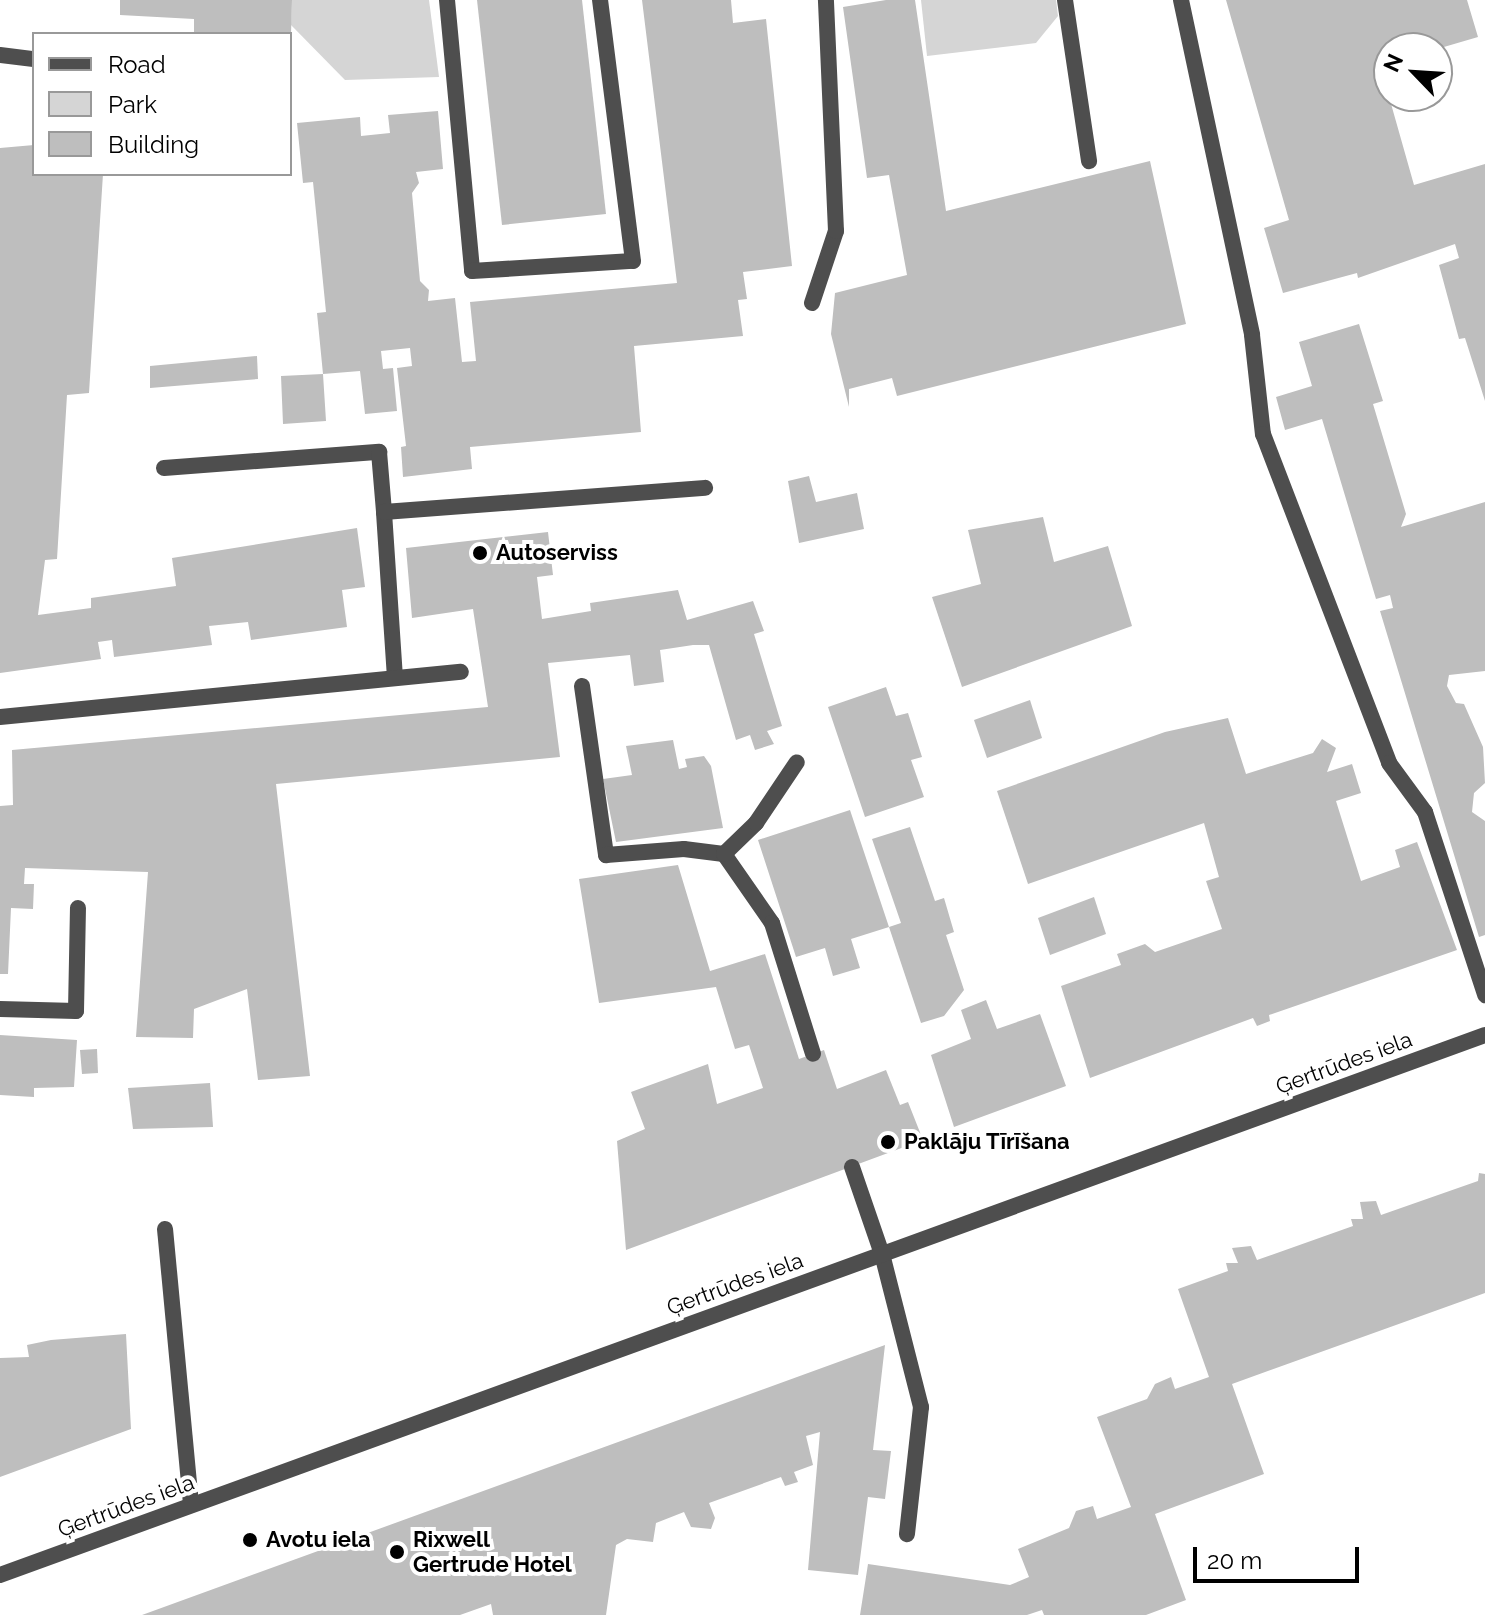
<!DOCTYPE html>
<meta charset="utf-8">
<style>
body{margin:0}
#map{position:relative;width:1485px;height:1615px;overflow:hidden;background:#fff;font-family:Raleway,sans-serif}
div>[style]{position:absolute}
.green>*{inset:0;background:#d5d5d5}
.building>*{inset:0;background:#bebebe}
.lane>*{height:16px;margin:-8px;padding:0 8px;transform-origin:8px;border-radius:8px;background:#4e4e4e}
.street>*{height:16px;margin:-8px;padding:0 8px;transform-origin:8px;border-radius:8px;background:#4e4e4e}
.dots>*{width:22px;height:22px;translate:-50% -50%;box-sizing:border-box;border:4px solid #fff;border-radius:50%}
span{translate:-50% -50%;white-space:nowrap;text-align:center;line-height:1.15;-webkit-text-stroke:8px #fff;paint-order:stroke}
.poi-label{font-size:22px;color:#000;font-weight:700}
.left{translate:0 -50%;text-align:left}
.street-label{font-size:22px;color:#000}
.legend{position:absolute;left:32px;top:32px;width:260px;height:144px;box-sizing:border-box;background:#fff;border:2px solid #999;margin:0;padding:10px 14px;list-style:none;font-size:24px;color:#000}
.legend li{display:flex;align-items:center;gap:16px;height:40px}
.legend b{width:40px;border:2px solid #999}
.north{position:absolute;left:1373px;top:32px;width:80px;height:80px;box-sizing:border-box;background:#fff;border:2px solid #999;border-radius:50%;rotate:295deg;font-size:22px;font-weight:700;line-height:32px;text-align:center;color:#000}
.north::after{content:'';display:block;margin:auto;width:28px;height:36px;background:#000;clip-path:polygon(50% 0,100% 100%,50% 72%,0 100%)}
.scale{position:absolute;left:1193px;top:1547px;width:166px;height:36px;box-sizing:border-box;border:4px solid #000;border-top:0;padding-left:10px;font-size:24px;line-height:28px;white-space:nowrap;color:#000;-webkit-text-stroke:6px #fff;paint-order:stroke}
</style>
<div id="map">
<div class="green">
<div style="clip-path:polygon(292px 0,429px 0,439px 77px,345px 80px,291px 25px)"></div>
<div style="clip-path:polygon(921px 0,1056px 0,1058px 16px,1036px 43px,927px 56px)"></div>
</div>
<div class="building">
<div style="clip-path:polygon(120px 0,292px 0,291px 34px,194px 34px,194px 19px,120px 15px)"></div>
<div style="clip-path:polygon(477px 0,582px 0,606px 214px,502px 225px)"></div>
<div style="clip-path:polygon(642px 0,731px 0,733px 23px,766px 19px,792px 266px,743px 272px,747px 299px,738px 300px,743px 336px,634px 346px,641px 432px,470px 447px,472px 469px,403px 477px,401px 447px,406px 446px,397px 368px,412px 366px,410px 348px,381px 351px,383px 369px,393px 368px,397px 411px,365px 414px,360px 371px,323px 374px,326px 421px,283px 424px,281px 376px,323px 374px,317px 313px,326px 312px,313px 182px,303px 183px,297px 123px,360px 117px,361px 136px,390px 133px,388px 115px,438px 111px,443px 169px,416px 172px,419px 183px,412px 193px,420px 281px,429px 290px,428px 301px,455px 298px,462px 362px,476px 361px,470px 302px,677px 283px)"></div>
<div style="clip-path:polygon(886px 0,915px 0,946px 211px,1150px 161px,1186px 324px,897px 396px,892px 378px,849px 389px,849px 407px,831px 334px,835px 293px,907px 275px,889px 175px,867px 178px,843px 7px)"></div>
<div style="clip-path:polygon(1226px 0,1467px 0,1478px 37px,1437px 49px,1389px 48px,1389px 70px,1382px 72px,1414px 185px,1485px 164px,1485px 401px,1465px 338px,1459px 339px,1439px 265px,1459px 258px,1455px 244px,1358px 278px,1357px 273px,1283px 293px,1264px 228px,1289px 220px)"></div>
<div style="clip-path:polygon(34px 145px,34px 174px,103px 174px,89px 393px,67px 395px,57px 559px,45px 560px,38px 615px,91px 608px,91px 598px,176px 586px,172px 558px,357px 528px,365px 587px,342px 590px,347px 627px,251px 640px,248px 622px,209px 626px,212px 645px,114px 657px,112px 640px,98px 642px,101px 659px,0 673px,0 148px)"></div>
<div style="clip-path:polygon(1359px 324px,1383px 401px,1373px 404px,1406px 514px,1401px 527px,1485px 502px,1485px 671px,1449px 675px,1447px 686px,1456px 703px,1464px 704px,1483px 747px,1485px 783px,1474px 793px,1472px 812px,1485px 821px,1485px 935px,1479px 937px,1380px 611px,1393px 608px,1390px 595px,1376px 599px,1322px 419px,1285px 430px,1276px 397px,1312px 386px,1299px 342px)"></div>
<div style="clip-path:polygon(257px 356px,258px 379px,150px 388px,150px 366px)"></div>
<div style="clip-path:polygon(809px 476px,816px 502px,857px 493px,864px 529px,799px 543px,788px 481px)"></div>
<div style="clip-path:polygon(1043px 517px,1054px 562px,1108px 546px,1132px 626px,962px 687px,932px 597px,981px 584px,968px 530px)"></div>
<div style="clip-path:polygon(548px 532px,553px 575px,537px 577px,542px 619px,591px 611px,590px 603px,678px 590px,687px 620px,753px 601px,764px 631px,754px 634px,782px 726px,767px 731px,774px 744px,755px 750px,750px 735px,736px 740px,709px 645px,693px 645px,660px 650px,664px 682px,634px 686px,630px 655px,548px 663px,560px 757px,276px 784px,310px 1076px,258px 1080px,247px 989px,194px 1009px,193px 1038px,136px 1037px,148px 872px,25px 868px,24px 884px,34px 884px,33px 909px,11px 908px,8px 974px,0 974px,0 806px,13px 805px,12px 750px,488px 707px,473px 609px,412px 618px,406px 548px)"></div>
<div style="clip-path:polygon(886px 687px,896px 716px,908px 713px,922px 757px,911px 760px,924px 797px,865px 817px,828px 707px)"></div>
<div style="clip-path:polygon(1030px 700px,1042px 738px,987px 758px,974px 720px)"></div>
<div style="clip-path:polygon(1228px 718px,1246px 774px,1313px 753px,1322px 739px,1336px 748px,1327px 772px,1352px 764px,1361px 793px,1336px 801px,1361px 881px,1400px 867px,1395px 850px,1417px 842px,1457px 950px,1269px 1015px,1270px 1021px,1257px 1026px,1253px 1018px,1090px 1078px,1061px 986px,1121px 965px,1117px 954px,1145px 944px,1155px 952px,1222px 929px,1206px 881px,1219px 877px,1204px 823px,1028px 884px,997px 791px,1165px 732px)"></div>
<div style="clip-path:polygon(673px 740px,679px 769px,687px 767px,685px 759px,704px 756px,711px 766px,723px 828px,616px 842px,603px 779px,632px 775px,626px 746px)"></div>
<div style="clip-path:polygon(850px 810px,889px 927px,851px 939px,860px 968px,833px 976px,825px 948px,796px 957px,758px 840px)"></div>
<div style="clip-path:polygon(910px 827px,935px 901px,944px 898px,954px 932px,946px 935px,964px 990px,944px 1016px,921px 1023px,889px 927px,901px 923px,872px 839px)"></div>
<div style="clip-path:polygon(678px 865px,710px 971px,765px 954px,799px 1059px,824px 1050px,837px 1089px,886px 1070px,900px 1105px,908px 1102px,923px 1140px,626px 1250px,617px 1141px,645px 1129px,631px 1092px,708px 1064px,717px 1104px,763px 1088px,749px 1045px,735px 1049px,716px 987px,599px 1003px,579px 879px)"></div>
<div style="clip-path:polygon(1094px 897px,1106px 934px,1050px 955px,1038px 918px)"></div>
<div style="clip-path:polygon(986px 1000px,997px 1029px,1040px 1014px,1066px 1086px,954px 1127px,931px 1055px,971px 1039px,961px 1010px)"></div>
<div style="clip-path:polygon(0 1035px,77px 1040px,74px 1087px,34px 1088px,34px 1097px,0 1095px)"></div>
<div style="clip-path:polygon(97px 1049px,98px 1073px,82px 1074px,80px 1050px)"></div>
<div style="clip-path:polygon(210px 1083px,213px 1127px,133px 1129px,128px 1088px)"></div>
<div style="clip-path:polygon(1479px 1173px,1485px 1174px,1485px 1293px,1232px 1384px,1264px 1474px,1155px 1514px,1186px 1600px,1146px 1615px,1044px 1615px,1042px 1610px,1027px 1615px,860px 1615px,868px 1564px,1010px 1585px,1029px 1577px,1018px 1549px,1069px 1528px,1076px 1511px,1093px 1506px,1097px 1519px,1131px 1507px,1097px 1417px,1147px 1399px,1155px 1384px,1171px 1377px,1175px 1389px,1209px 1377px,1178px 1289px,1228px 1271px,1226px 1263px,1238px 1263px,1232px 1248px,1251px 1246px,1257px 1260px,1353px 1226px,1351px 1219px,1363px 1219px,1360px 1202px,1376px 1201px,1381px 1215px,1478px 1181px)"></div>
<div style="clip-path:polygon(126px 1334px,131px 1429px,0 1477px,0 1358px,29px 1357px,27px 1345px,51px 1340px)"></div>
<div style="clip-path:polygon(885px 1345px,873px 1450px,891px 1451px,885px 1499px,868px 1497px,858px 1575px,808px 1570px,820px 1432px,806px 1436px,813px 1465px,794px 1472px,798px 1482px,785px 1486px,781px 1477px,709px 1503px,715px 1518px,711px 1529px,691px 1527px,684px 1512px,656px 1523px,653px 1542px,627px 1539px,616px 1545px,606px 1615px,493px 1615px,491px 1604px,460px 1615px,142px 1615px)"></div>
</div>
<div class="lane">
<div style="left:447px;top:0;width:272px;rotate:84.7deg"></div>
<div style="left:472px;top:271px;width:161px;rotate:-3.6deg"></div>
<div style="left:633px;top:261px;width:263px;rotate:-97.2deg"></div>
<div style="left:1065px;top:0;width:163px;rotate:81.5deg"></div>
<div style="left:1181px;top:0;width:342px;rotate:78deg"></div>
<div style="left:1252px;top:335px;width:100px;rotate:83.7deg"></div>
<div style="left:1263px;top:434px;width:352px;rotate:69deg"></div>
<div style="left:1389px;top:763px;width:61px;rotate:53.7deg"></div>
<div style="left:1425px;top:812px;width:193px;rotate:71.8deg"></div>
<div style="left:0;top:55px;width:34px;rotate:7deg"></div>
<div style="left:812px;top:303px;width:76px;rotate:-71.6deg"></div>
<div style="left:836px;top:231px;width:231px;rotate:-92.5deg"></div>
<div style="left:164px;top:468px;width:216px;rotate:-4.3deg"></div>
<div style="left:379px;top:452px;width:60px;rotate:85.2deg"></div>
<div style="left:395px;top:678px;width:166px;rotate:-93.8deg"></div>
<div style="left:384px;top:512px;width:322px;rotate:-4.3deg"></div>
<div style="left:582px;top:686px;width:171px;rotate:81.9deg"></div>
<div style="left:606px;top:855px;width:78px;rotate:-4.4deg"></div>
<div style="left:684px;top:849px;width:40px;rotate:7.1deg"></div>
<div style="left:724px;top:854px;width:84px;rotate:55.2deg"></div>
<div style="left:772px;top:923px;width:137px;rotate:72.6deg"></div>
<div style="left:0;top:717px;width:463px;rotate:-5.6deg"></div>
<div style="left:724px;top:854px;width:45px;rotate:-44.1deg"></div>
<div style="left:756px;top:823px;width:73px;rotate:-56.1deg"></div>
<div style="left:0;top:1009px;width:76px;rotate:1.5deg"></div>
<div style="left:76px;top:1011px;width:103px;rotate:-88.9deg"></div>
<div style="left:852px;top:1167px;width:92px;rotate:71deg"></div>
<div style="left:882px;top:1254px;width:158px;rotate:75.7deg"></div>
<div style="left:921px;top:1407px;width:128px;rotate:96.3deg"></div>
<div style="left:165px;top:1229px;width:277px;rotate:84.6deg"></div>
</div>
<div class="street">
<div style="left:0;top:1575px;width:1580px;rotate:-19.98deg"></div>
</div>
<div class="dots">
<div style="left:480px;top:553px;background:#000"></div>
<div style="left:888px;top:1142px;background:#000"></div>
<div style="left:250px;top:1540px;background:#000"></div>
<div style="left:397px;top:1552px;background:#000"></div>
</div>
<div class="poi-label">
<span class="left" style="left:496px;top:553px">Autoserviss</span>
<span class="left" style="left:904px;top:1142px">Paklāju Tīrīšana</span>
<span class="left" style="left:413px;top:1552px">Rixwell<br>Gertrude Hotel</span>
<span class="left" style="left:266px;top:1540px">Avotu iela</span>
</div>
<div class="street-label">
<span style="left:1344px;top:1063px;rotate:-20deg">Ģertrūdes iela</span>
<span style="left:735px;top:1284px;rotate:-20deg">Ģertrūdes iela</span>
<span style="left:126px;top:1506px;rotate:-20deg">Ģertrūdes iela</span>
</div>
<ul class="legend">
<li><b style="height:10px;background:#4e4e4e"></b>Road</li>
<li><b style="height:22px;background:#d5d5d5"></b>Park</li>
<li><b style="height:22px;background:#bebebe"></b>Building</li>
</ul>
<div class="north">N</div>
<div class="scale">20 m</div>
</div>
